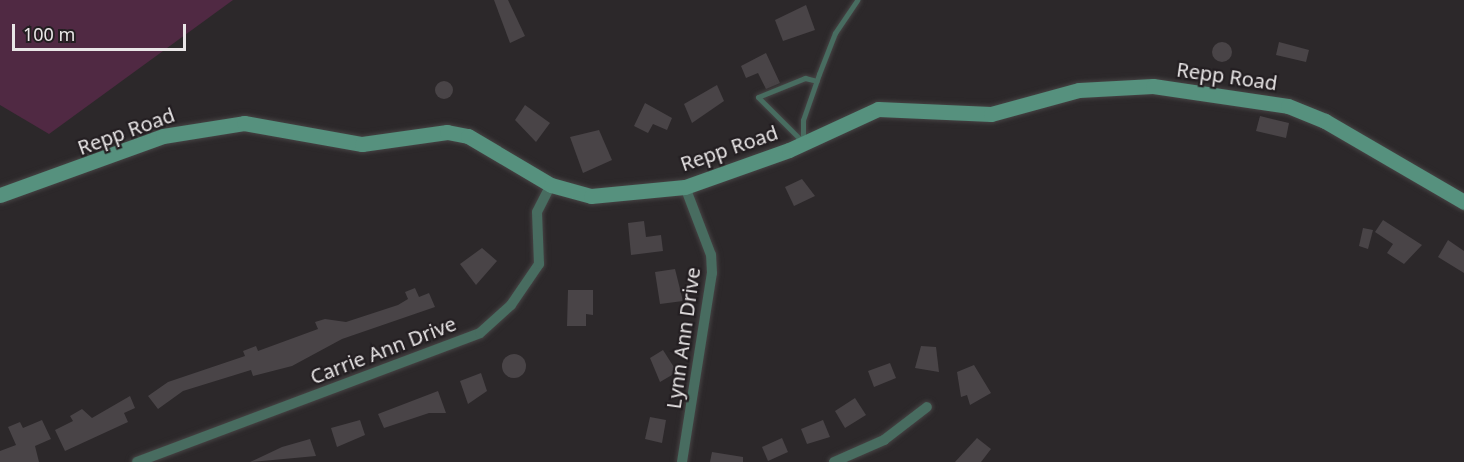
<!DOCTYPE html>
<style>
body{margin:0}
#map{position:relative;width:1464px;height:462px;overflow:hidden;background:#2c282a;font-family:"Noto Sans",sans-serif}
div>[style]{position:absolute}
.green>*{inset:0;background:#502943}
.building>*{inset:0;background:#494447}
.round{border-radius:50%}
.roads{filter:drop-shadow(0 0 2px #464344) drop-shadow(0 0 2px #464344)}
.lane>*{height:5px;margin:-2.5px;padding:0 2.5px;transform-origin:2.5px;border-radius:2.5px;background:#486c60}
.street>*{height:10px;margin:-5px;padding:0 5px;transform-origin:5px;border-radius:5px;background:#486c60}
.secondary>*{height:15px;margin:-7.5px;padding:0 7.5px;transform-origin:7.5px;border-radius:7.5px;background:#56917e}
span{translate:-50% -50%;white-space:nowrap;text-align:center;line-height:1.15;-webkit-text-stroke:4.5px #231e21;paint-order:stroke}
.street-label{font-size:20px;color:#e9e6e7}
.scale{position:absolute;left:12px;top:24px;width:174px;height:27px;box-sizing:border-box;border:3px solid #e9e6e7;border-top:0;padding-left:8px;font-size:18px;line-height:21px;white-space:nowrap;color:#e9e6e7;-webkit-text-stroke:4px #231e21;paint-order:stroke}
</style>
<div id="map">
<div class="green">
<div style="clip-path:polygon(0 0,233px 0,49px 134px,0 105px)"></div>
</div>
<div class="building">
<div style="clip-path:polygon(494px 0,508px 0,525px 36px,510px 43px)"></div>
<div style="clip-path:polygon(806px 5px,815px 30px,783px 41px,775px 20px)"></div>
<div class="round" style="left:1212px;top:42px;width:20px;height:20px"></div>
<div style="clip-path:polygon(1279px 42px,1309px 50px,1306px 62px,1276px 55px)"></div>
<div style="clip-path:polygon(766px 53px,780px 83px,766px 89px,758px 73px,746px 78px,741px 66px)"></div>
<div class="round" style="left:435px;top:81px;width:18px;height:18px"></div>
<div style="clip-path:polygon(717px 85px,724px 101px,692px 123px,684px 104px)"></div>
<div style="clip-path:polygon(645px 103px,672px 118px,667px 130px,653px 124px,648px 133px,634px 126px)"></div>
<div style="clip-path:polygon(525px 105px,550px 123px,536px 142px,515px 120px)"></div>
<div style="clip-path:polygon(1260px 116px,1289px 123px,1286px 138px,1256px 131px)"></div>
<div style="clip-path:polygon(599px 130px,612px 160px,583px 173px,570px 137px)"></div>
<div style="clip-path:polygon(802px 179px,815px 196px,794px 206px,785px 187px)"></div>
<div style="clip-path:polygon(1383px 220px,1422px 245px,1404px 264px,1387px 253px,1393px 244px,1375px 232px)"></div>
<div style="clip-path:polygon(644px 221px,646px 237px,661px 235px,663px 251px,631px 255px,628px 223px)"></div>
<div style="clip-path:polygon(1363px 228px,1373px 230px,1368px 249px,1359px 246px)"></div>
<div style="clip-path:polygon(1448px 240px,1464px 251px,1464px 273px,1438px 257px)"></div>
<div style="clip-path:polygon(482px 248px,497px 261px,476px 285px,460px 264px)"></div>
<div style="clip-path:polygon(675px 269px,683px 301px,660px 304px,655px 272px)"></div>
<div style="clip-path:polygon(415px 288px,419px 297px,429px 293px,435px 307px,342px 339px,292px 366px,253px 376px,251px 370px,183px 391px,158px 409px,148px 396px,168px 382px,245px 356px,243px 351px,256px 346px,258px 351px,318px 329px,315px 322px,325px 319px,346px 322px,398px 305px,408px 299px,405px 292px)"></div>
<div style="clip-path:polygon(568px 290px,593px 290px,593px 315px,586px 314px,586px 326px,567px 326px)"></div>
<div style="clip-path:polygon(921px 346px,936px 347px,939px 372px,915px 368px)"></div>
<div style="clip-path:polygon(663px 350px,677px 372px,660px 382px,650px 358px)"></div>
<div class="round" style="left:502px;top:354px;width:24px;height:24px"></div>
<div style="clip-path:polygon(890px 363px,896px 378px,874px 387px,868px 371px)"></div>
<div style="clip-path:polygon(974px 365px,991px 393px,970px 405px,967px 395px,961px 397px,957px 372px)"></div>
<div style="clip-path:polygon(481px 373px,487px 391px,468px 404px,460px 381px)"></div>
<div style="clip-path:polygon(438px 391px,446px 413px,429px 413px,384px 428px,378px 414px)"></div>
<div style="clip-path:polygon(130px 396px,135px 408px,124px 413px,128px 422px,65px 451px,55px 430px,73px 421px,70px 416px,82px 409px,92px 418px)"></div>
<div style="clip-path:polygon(855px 398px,866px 415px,845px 428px,835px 411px)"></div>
<div style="clip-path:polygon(650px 417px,666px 420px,662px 443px,645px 439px)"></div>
<div style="clip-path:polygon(42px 420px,51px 439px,35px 446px,39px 462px,0 462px,0 451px,16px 445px,8px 427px,20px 422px,23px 428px)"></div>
<div style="clip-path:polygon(360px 420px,365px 435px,337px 447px,331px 428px)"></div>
<div style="clip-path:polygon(823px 420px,830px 437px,807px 444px,801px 429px)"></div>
<div style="clip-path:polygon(782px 438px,788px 452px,768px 461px,762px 447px)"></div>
<div style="clip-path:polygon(977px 438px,991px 449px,981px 462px,955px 462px)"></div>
<div style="clip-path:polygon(310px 439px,316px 456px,250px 462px,282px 447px)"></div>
<div style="clip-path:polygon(712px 452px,743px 457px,743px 462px,710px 462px)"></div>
</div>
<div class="roads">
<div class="lane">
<div style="left:802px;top:141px;width:62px;rotate:-135deg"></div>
<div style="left:758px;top:97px;width:51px;rotate:-22deg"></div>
<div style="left:805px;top:78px;width:12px;rotate:14deg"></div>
<div style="left:803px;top:141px;width:21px;rotate:-90deg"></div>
<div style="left:803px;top:120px;width:49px;rotate:-70.8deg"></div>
<div style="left:819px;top:74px;width:44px;rotate:-68.7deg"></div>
<div style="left:835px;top:33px;width:40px;rotate:-56deg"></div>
</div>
<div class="street">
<div style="left:137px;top:462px;width:366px;rotate:-20.6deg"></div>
<div style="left:480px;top:333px;width:42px;rotate:-42.1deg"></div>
<div style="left:511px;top:305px;width:50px;rotate:-55.7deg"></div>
<div style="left:539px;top:264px;width:52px;rotate:-92.2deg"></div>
<div style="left:537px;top:212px;width:30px;rotate:-63deg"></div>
<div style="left:682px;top:462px;width:191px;rotate:-81deg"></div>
<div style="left:712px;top:273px;width:18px;rotate:-93deg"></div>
<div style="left:711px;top:255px;width:73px;rotate:-110.9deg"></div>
<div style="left:834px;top:462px;width:55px;rotate:-23.7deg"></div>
<div style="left:884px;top:440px;width:54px;rotate:-37.5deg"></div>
</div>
<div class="secondary">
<div style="left:0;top:195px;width:173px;rotate:-19.9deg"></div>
<div style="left:163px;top:136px;width:82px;rotate:-9.1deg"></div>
<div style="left:244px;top:123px;width:120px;rotate:10.1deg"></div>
<div style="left:362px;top:144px;width:86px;rotate:-8deg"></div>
<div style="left:447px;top:132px;width:21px;rotate:11deg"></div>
<div style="left:468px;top:136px;width:96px;rotate:30.6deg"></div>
<div style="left:551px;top:185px;width:41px;rotate:15.4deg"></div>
<div style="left:591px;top:196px;width:94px;rotate:-5.5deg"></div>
<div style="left:685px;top:187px;width:110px;rotate:-19.6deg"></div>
<div style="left:789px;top:150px;width:98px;rotate:-24.7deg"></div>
<div style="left:878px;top:109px;width:113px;rotate:2.5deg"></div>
<div style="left:991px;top:114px;width:91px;rotate:-15.3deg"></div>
<div style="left:1079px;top:90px;width:74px;rotate:-3.1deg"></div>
<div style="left:1153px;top:86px;width:136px;rotate:8.4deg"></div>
<div style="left:1288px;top:106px;width:40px;rotate:22deg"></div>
<div style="left:1325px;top:121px;width:161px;rotate:30.2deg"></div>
</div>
</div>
<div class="street-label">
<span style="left:1227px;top:76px;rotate:8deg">Repp Road</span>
<span style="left:126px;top:131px;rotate:-20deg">Repp Road</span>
<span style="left:729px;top:148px;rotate:-19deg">Repp Road</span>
<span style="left:683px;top:338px;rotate:-82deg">Lynn Ann Drive</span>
<span style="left:383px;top:350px;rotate:-21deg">Carrie Ann Drive</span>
</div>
<div class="scale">100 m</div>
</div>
